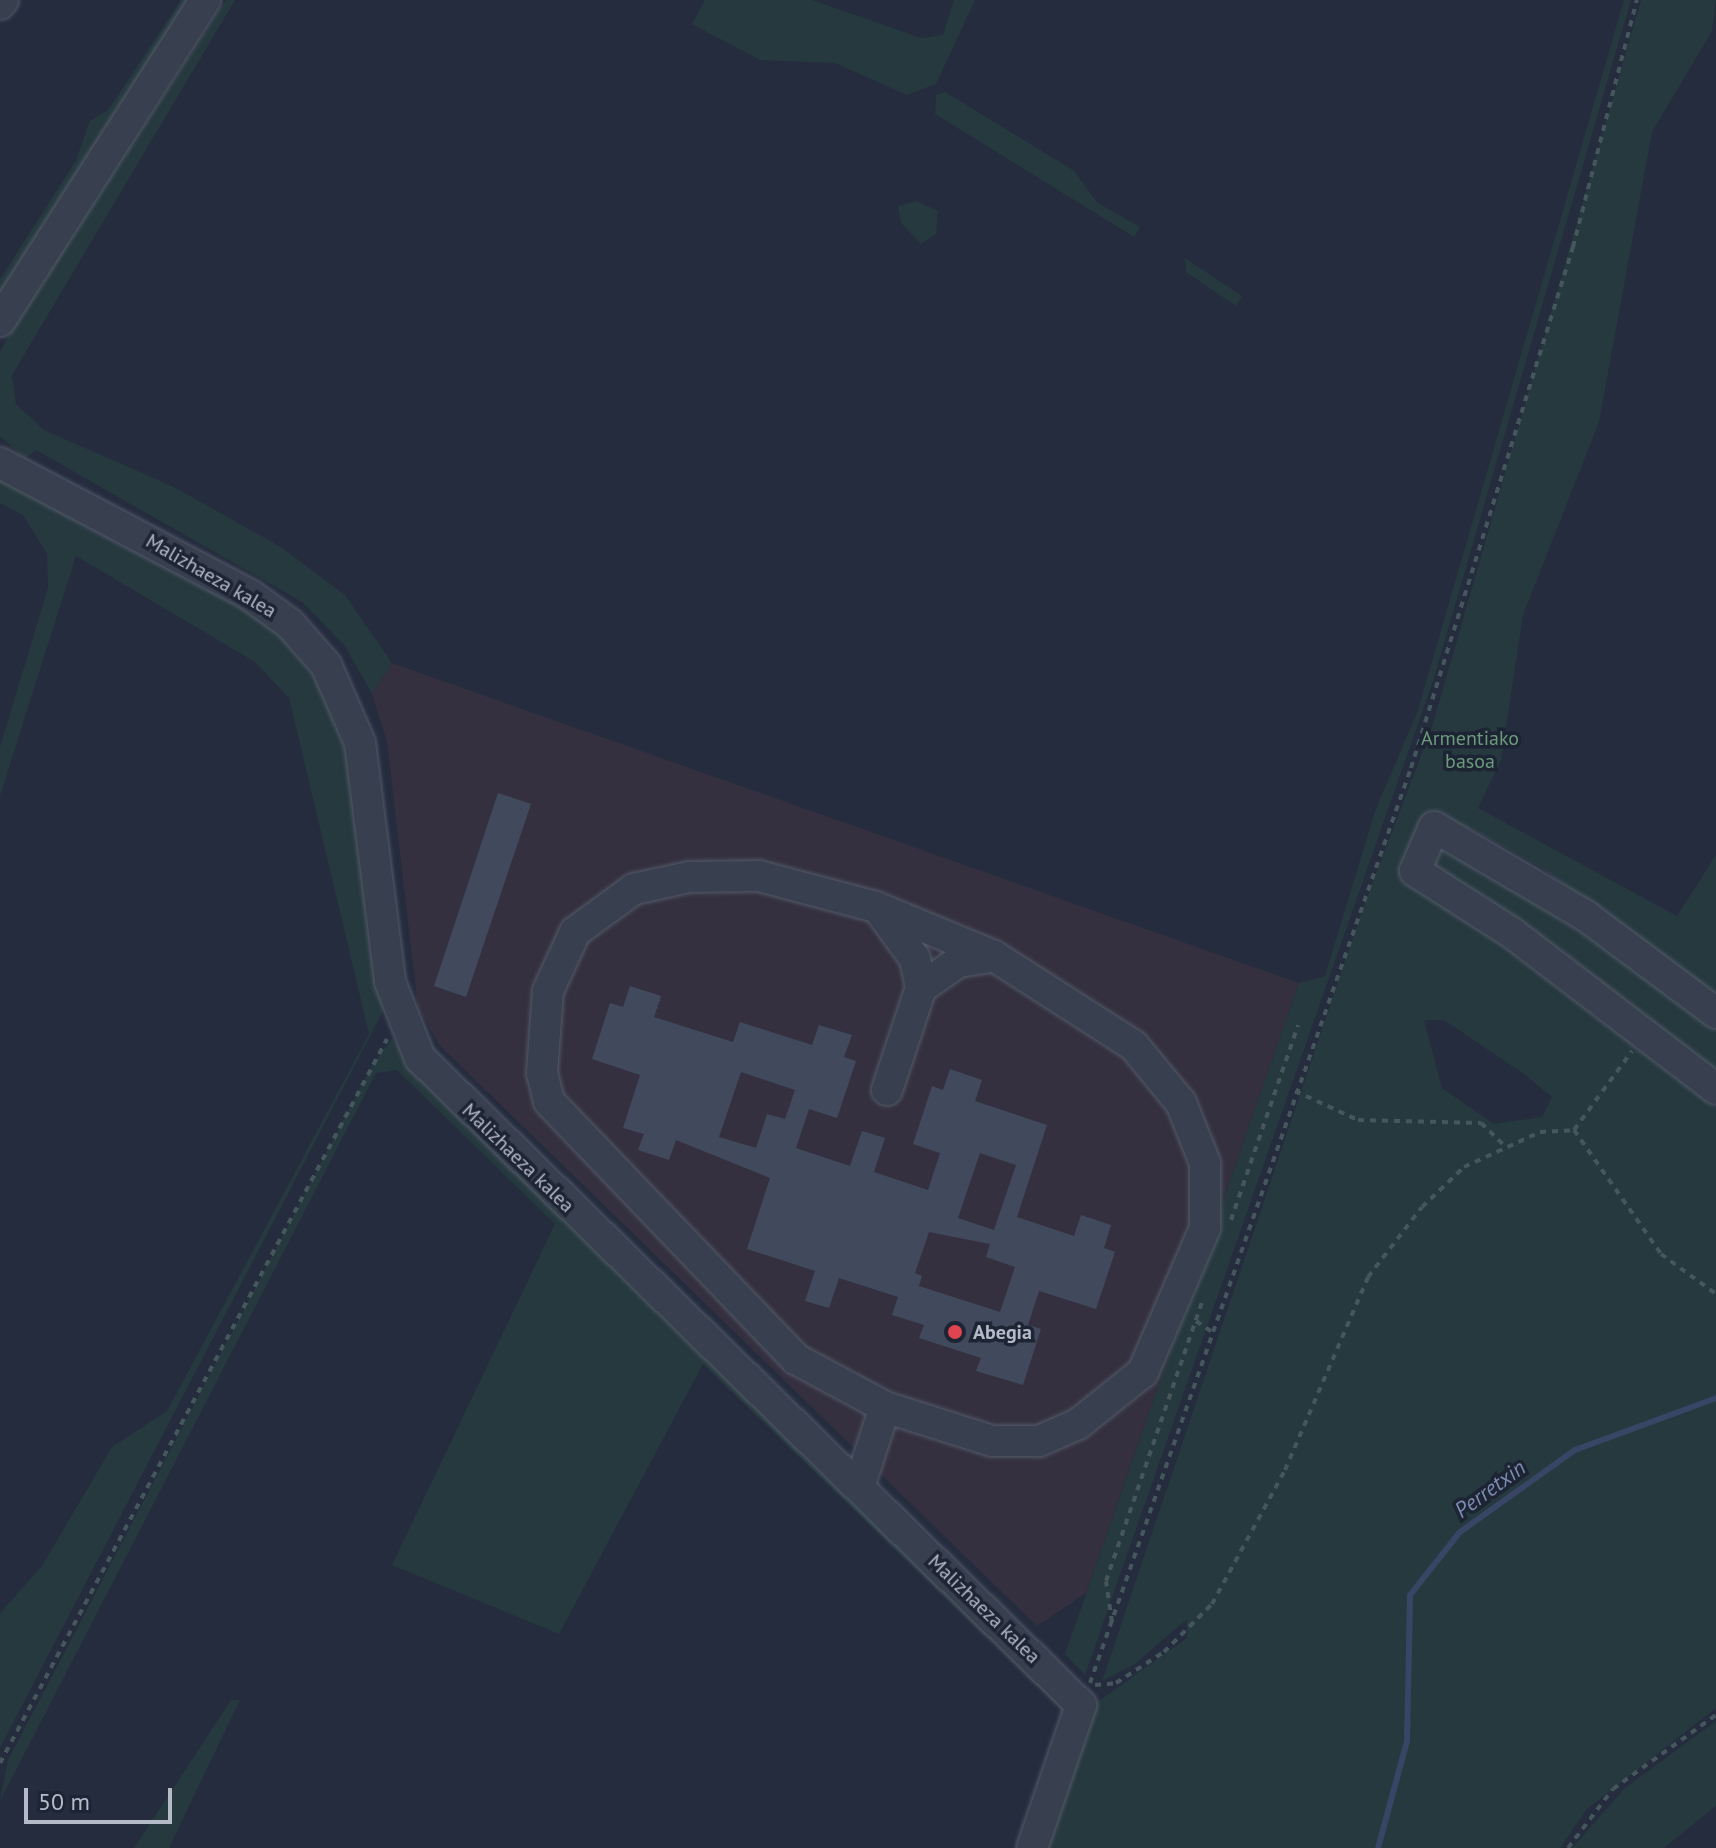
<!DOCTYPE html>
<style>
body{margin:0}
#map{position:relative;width:1716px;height:1848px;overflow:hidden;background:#242c3e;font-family:"PT Sans",sans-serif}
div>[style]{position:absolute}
.medical>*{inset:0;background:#34303f}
.green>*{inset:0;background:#26393f}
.stream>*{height:6px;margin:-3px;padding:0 3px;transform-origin:3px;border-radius:3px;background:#384565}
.building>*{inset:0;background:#414a5d}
.path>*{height:4px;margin-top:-2px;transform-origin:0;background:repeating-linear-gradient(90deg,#45565c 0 6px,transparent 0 12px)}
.roads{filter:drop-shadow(0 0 2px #535a69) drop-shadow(0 0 2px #535a69)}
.minor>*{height:30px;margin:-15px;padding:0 15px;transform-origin:15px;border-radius:15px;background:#383f4e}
.dots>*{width:22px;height:22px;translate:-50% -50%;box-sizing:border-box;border:4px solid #1d2433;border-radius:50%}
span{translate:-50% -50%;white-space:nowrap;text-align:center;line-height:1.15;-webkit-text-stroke:7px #1d2433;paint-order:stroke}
.street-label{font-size:20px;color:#b5bac9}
.park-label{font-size:20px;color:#6c9a7c}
.poi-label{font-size:20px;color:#b5bac9;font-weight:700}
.left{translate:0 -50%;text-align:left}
.water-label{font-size:22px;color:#7c8cb1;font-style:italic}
.scale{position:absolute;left:24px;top:1788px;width:148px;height:36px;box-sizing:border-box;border:4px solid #b5bac9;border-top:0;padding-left:10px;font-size:24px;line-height:28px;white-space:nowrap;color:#b5bac9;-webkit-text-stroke:6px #1d2433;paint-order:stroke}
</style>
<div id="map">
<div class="medical">
<div style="clip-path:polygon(392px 663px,1299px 983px,1086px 1593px,1037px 1626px,439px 1045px,418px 1007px,387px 742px,372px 694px)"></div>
</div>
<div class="green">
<div style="clip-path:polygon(181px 0,191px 0,0 300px,0 279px,76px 160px,90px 121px,108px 110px)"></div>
<div style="clip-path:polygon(226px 0,235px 0,12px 375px,16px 404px,44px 430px,174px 487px,281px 547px,345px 595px,392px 663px,372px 694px,345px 646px,302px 602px,36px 450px,25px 459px,0 436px,0 352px,12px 328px)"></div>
<div style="clip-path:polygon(705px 0,812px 0,921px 38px,943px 35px,954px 0,975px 0,936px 84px,907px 95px,835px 63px,760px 60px,692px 24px)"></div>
<div style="clip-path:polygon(1624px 0,1631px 0,1433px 681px,1085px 1675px,1065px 1654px,1299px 983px,1325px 976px,1375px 811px,1417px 713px)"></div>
<div style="clip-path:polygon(evenodd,1641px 0,1716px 0,1712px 31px,1652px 132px,1599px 422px,1523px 615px,1501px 760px,1478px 808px,1677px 916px,1716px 855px,1716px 995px,1540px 867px,1472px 829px,1436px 821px,1411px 876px,1716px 1108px,1716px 1708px,1587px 1809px,1560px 1848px,1046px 1848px,1092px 1706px,1187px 1638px,1187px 1619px,1135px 1664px,1102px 1681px,1363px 908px,1432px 727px,1641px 0,1424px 1020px,1444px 1020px,1524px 1074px,1552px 1097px,1542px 1117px,1494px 1124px,1442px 1088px,1424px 1020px)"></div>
<div style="clip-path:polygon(945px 92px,1073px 170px,1098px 203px,1140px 227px,1134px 237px,935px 114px,936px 95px)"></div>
<div style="clip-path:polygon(917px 201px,938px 211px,936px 234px,921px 244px,901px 223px,898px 206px)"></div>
<div style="clip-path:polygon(1185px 258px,1242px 296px,1236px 306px,1186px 272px)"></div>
<div style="clip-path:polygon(0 478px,145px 549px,273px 627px,320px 684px,355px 777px,383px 1011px,0 1748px,0 1613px,42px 1566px,112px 1447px,167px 1411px,369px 1034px,289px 698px,255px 662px,76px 556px,0 796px,0 747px,48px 588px,47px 554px,23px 515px,0 503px)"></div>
<div style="clip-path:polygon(1444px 843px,1611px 946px,1716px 1027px,1716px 1076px,1432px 869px)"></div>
<div style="clip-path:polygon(392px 1039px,1065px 1705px,1060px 1735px,1062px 1710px,703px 1364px,559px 1634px,392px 1565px,555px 1224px,397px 1070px,376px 1073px,0 1801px,8px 1760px,372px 1065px)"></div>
<div style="clip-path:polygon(231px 1700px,240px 1700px,169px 1848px,134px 1848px)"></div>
<div style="clip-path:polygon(1716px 1721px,1716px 1806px,1664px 1848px,1572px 1848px,1625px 1788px)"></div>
</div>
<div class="stream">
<div style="left:1378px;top:1848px;width:111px;rotate:-74.8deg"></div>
<div style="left:1407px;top:1741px;width:146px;rotate:-88.8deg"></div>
<div style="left:1410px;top:1595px;width:80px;rotate:-51.6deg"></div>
<div style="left:1460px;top:1532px;width:141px;rotate:-35.5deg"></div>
<div style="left:1575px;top:1450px;width:150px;rotate:-20.2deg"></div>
</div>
<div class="building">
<div style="clip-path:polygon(498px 793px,531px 804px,466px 997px,434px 986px)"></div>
<div style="clip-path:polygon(evenodd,630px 986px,661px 996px,654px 1017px,733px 1042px,740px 1022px,812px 1045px,819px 1025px,852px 1035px,844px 1057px,856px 1061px,837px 1118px,809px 1109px,796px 1148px,850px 1166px,862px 1131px,885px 1138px,874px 1172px,928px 1190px,940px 1153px,913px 1144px,932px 1086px,943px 1090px,950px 1069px,982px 1080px,975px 1101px,1047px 1125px,1017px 1217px,1074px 1236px,1081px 1215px,1111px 1225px,1104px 1248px,1115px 1252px,1096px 1309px,1039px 1291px,1028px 1325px,1041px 1329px,1023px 1385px,976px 1371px,981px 1358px,919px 1338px,924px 1325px,892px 1315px,898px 1297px,839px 1278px,829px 1308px,805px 1301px,815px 1271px,747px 1249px,770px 1178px,676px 1140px,669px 1160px,638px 1150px,644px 1134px,623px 1128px,640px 1075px,592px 1059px,610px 1003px,623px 1007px,630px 986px,741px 1072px,795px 1090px,785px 1119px,767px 1114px,756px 1148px,719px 1137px,741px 1072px,630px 986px,980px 1153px,1016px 1165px,994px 1230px,958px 1218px,980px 1153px,630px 986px,929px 1232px,990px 1244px,986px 1257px,1015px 1267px,1000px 1312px,919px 1286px,922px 1276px,915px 1273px,929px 1232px)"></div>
</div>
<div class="path">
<div style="left:1295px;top:1091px;width:69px;rotate:24.7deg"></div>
<div style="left:1358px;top:1120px;width:123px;rotate:1.4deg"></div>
<div style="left:1481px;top:1123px;width:30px;rotate:44deg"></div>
<div style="left:1574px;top:1130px;width:98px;rotate:-53.7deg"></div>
<div style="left:1231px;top:1220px;width:206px;rotate:-71deg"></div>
<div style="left:1196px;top:1321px;width:22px;rotate:34deg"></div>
<div style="left:1112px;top:1622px;width:41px;rotate:-98.3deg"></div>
<div style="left:1106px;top:1581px;width:297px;rotate:-71deg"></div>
<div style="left:1090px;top:1683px;width:970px;rotate:-70.67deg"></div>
<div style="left:1411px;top:768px;width:546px;rotate:-72.73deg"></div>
<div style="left:1573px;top:247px;width:255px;rotate:-75.5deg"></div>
<div style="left:1095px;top:1685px;width:21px;rotate:-5deg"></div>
<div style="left:1116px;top:1683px;width:57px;rotate:-32.9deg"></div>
<div style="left:1164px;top:1652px;width:68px;rotate:-45deg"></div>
<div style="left:1212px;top:1604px;width:153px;rotate:-61.4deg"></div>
<div style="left:1285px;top:1470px;width:210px;rotate:-66.7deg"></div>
<div style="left:1368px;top:1277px;width:88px;rotate:-52.4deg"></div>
<div style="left:1422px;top:1207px;width:58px;rotate:-43.6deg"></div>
<div style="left:1464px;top:1167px;width:84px;rotate:-24.7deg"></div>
<div style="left:1540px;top:1132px;width:34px;rotate:-3deg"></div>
<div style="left:1574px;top:1130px;width:151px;rotate:54.9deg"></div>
<div style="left:1661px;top:1254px;width:68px;rotate:36deg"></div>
<div style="left:0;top:1763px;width:821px;rotate:-61.87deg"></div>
<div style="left:1568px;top:1848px;width:74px;rotate:-52.7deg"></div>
<div style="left:1613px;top:1789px;width:127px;rotate:-35.7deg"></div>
</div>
<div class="roads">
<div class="minor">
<div style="left:0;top:4px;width:5px;rotate:-53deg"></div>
<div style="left:0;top:321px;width:381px;rotate:-57.4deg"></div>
<div style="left:0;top:463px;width:283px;rotate:27.8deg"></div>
<div style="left:250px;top:595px;width:49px;rotate:35.9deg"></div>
<div style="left:290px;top:624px;width:55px;rotate:48.7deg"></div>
<div style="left:326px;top:665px;width:85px;rotate:66.4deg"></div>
<div style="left:360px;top:743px;width:241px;rotate:82.8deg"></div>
<div style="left:390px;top:982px;width:82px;rotate:68.5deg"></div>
<div style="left:420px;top:1058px;width:925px;rotate:44.39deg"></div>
<div style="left:1081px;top:1705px;width:151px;rotate:108.9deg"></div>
<div style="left:759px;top:876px;width:121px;rotate:14.8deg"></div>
<div style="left:876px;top:907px;width:128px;rotate:22.6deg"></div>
<div style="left:994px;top:956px;width:166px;rotate:32.7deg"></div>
<div style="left:1134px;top:1046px;width:74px;rotate:50.5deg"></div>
<div style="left:1181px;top:1103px;width:65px;rotate:68.2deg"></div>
<div style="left:1205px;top:1163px;width:65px;rotate:90deg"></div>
<div style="left:1205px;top:1228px;width:157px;rotate:113.3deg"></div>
<div style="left:1143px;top:1372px;width:83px;rotate:141.3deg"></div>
<div style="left:1078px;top:1424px;width:43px;rotate:156.4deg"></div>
<div style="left:1039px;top:1441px;width:47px;rotate:180deg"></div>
<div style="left:992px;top:1441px;width:112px;rotate:-162.4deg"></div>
<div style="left:885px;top:1407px;width:101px;rotate:-151.7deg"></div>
<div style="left:796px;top:1359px;width:357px;rotate:-133.8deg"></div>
<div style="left:549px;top:1101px;width:29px;rotate:-104deg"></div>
<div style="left:542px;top:1073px;width:82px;rotate:-85.8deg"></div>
<div style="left:548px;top:991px;width:65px;rotate:-65.4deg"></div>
<div style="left:575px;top:932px;width:73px;rotate:-36.1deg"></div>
<div style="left:634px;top:889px;width:56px;rotate:-12.3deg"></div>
<div style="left:689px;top:877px;width:70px;rotate:-0.8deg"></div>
<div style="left:880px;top:911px;width:59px;rotate:53.9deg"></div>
<div style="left:915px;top:959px;width:30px;rotate:78deg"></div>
<div style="left:1716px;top:1013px;width:162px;rotate:-143.3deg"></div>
<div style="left:1586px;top:916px;width:176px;rotate:-149.6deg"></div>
<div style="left:1434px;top:827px;width:48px;rotate:113.4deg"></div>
<div style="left:1415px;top:871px;width:115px;rotate:32.6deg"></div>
<div style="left:1512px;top:933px;width:257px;rotate:37.4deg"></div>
<div style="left:887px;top:1090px;width:108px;rotate:-71.6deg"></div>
<div style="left:921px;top:988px;width:45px;rotate:-35.1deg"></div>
<div style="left:958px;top:962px;width:36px;rotate:-9deg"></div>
<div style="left:859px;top:1487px;width:84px;rotate:-72deg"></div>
</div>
</div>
<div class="dots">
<div style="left:955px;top:1332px;background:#e0444e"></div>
</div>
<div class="street-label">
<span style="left:211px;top:576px;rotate:30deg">Malizhaeza kalea</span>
<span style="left:518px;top:1158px;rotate:44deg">Malizhaeza kalea</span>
<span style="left:984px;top:1609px;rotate:44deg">Malizhaeza kalea</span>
</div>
<div class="park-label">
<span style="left:1470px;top:750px">Armentiako<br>basoa</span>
</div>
<div class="poi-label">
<span class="left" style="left:973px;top:1332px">Abegia</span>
</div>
<div class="water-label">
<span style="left:1490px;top:1489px;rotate:-36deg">Perretxin</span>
</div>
<div class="scale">50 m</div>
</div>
